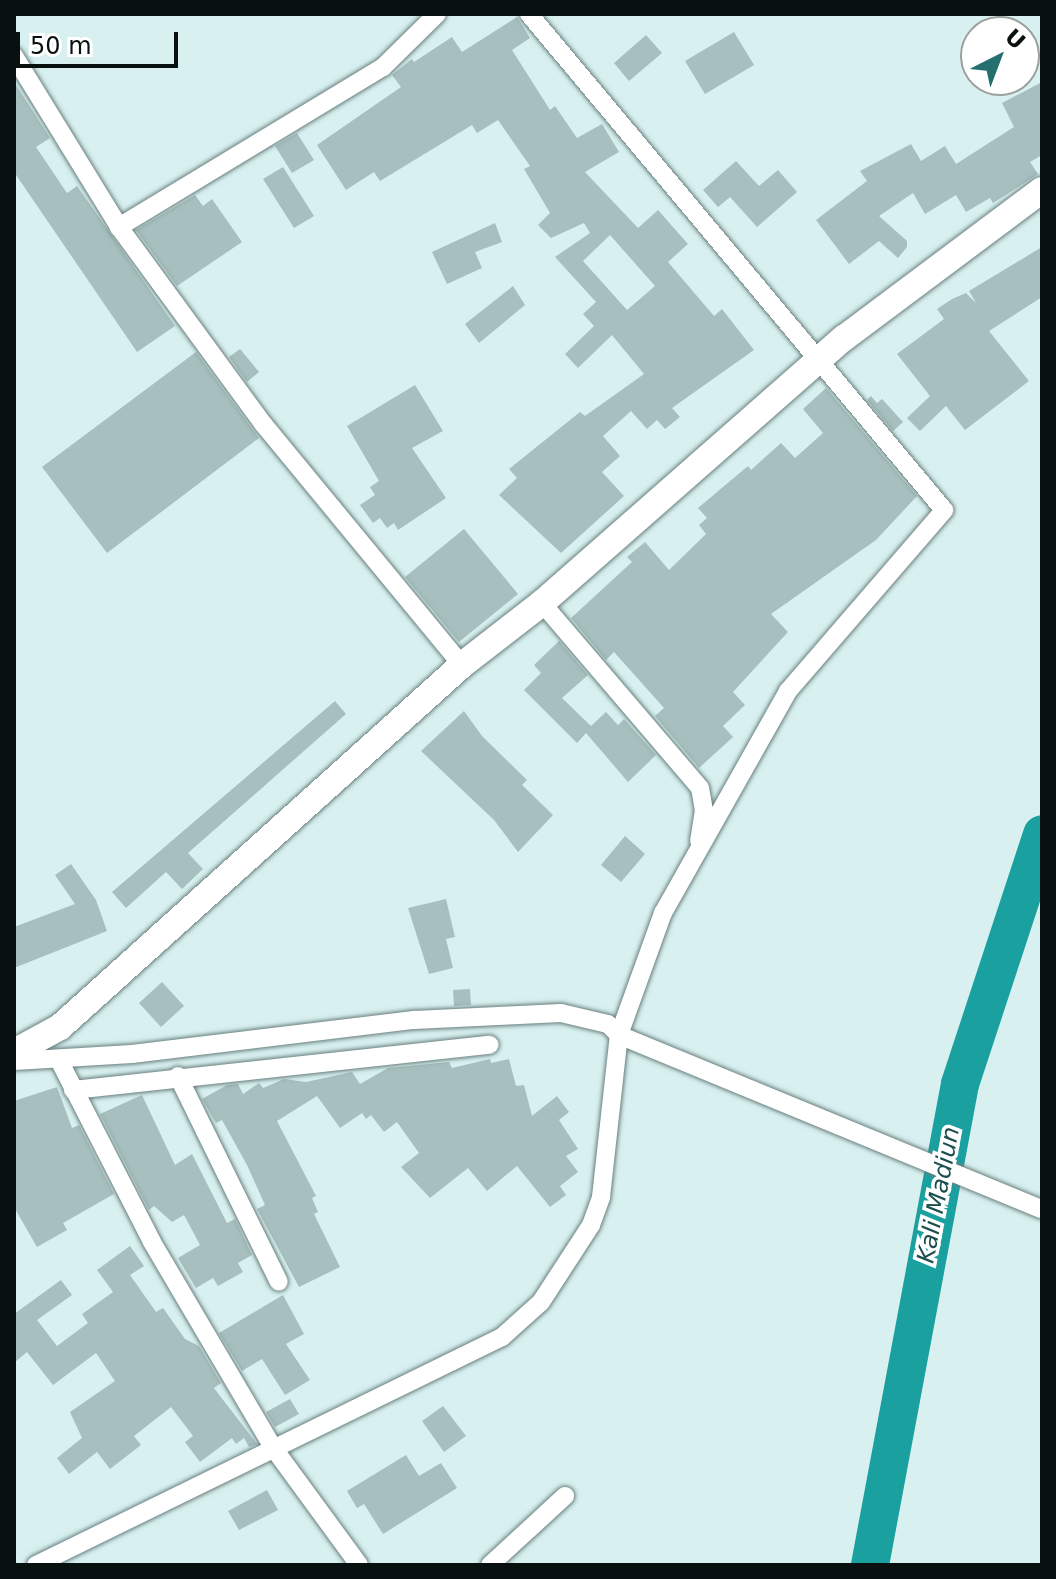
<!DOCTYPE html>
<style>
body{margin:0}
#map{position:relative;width:1056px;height:1579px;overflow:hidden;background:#d8f1f0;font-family:"DejaVu Sans",sans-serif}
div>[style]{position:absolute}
.river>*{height:38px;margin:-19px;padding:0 19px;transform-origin:19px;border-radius:19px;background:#1ba0a0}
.building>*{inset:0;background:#a7bfbe}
.roads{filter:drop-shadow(0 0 2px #697f7e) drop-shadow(0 0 2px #697f7e)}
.minor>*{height:18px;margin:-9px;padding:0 9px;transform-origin:9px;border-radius:9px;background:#fff}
.secondary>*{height:26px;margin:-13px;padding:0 13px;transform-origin:13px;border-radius:13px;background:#fff}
span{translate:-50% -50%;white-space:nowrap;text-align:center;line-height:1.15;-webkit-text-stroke:7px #fff;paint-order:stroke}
.water-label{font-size:24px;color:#1b4e4e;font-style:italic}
.frame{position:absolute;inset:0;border:16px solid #081010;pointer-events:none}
.north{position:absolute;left:960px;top:16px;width:80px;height:80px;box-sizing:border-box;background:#fff;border:2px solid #9c9f9f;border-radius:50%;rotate:42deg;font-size:22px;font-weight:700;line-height:32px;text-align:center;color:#081010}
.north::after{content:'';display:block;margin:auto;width:28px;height:36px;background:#246f6f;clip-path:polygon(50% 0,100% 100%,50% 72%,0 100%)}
.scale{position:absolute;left:16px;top:32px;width:162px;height:36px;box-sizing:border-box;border:4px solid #081010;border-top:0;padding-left:10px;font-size:24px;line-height:28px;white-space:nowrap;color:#081010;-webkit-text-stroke:6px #fff;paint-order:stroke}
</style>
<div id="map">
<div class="river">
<div style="left:870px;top:1565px;width:489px;rotate:-79.4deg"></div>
<div style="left:960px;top:1084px;width:263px;rotate:-71.8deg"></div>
</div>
<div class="building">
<div style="clip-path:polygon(evenodd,517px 17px,530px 38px,512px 50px,550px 110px,555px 106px,577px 138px,602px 124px,619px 152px,585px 172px,638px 228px,658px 210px,688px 244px,668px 262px,714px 316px,722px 309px,754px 350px,672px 408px,680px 417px,665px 429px,657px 420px,647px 429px,631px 411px,603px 436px,620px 456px,602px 472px,624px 496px,561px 553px,499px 495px,517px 478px,509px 469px,580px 412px,585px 416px,644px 374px,612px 335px,578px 368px,565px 354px,594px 326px,583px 314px,596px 302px,555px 257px,590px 233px,584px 223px,551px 238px,538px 225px,550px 213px,524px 169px,530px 166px,498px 120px,477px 133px,472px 125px,380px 181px,374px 172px,346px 190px,317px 145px,401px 87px,392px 75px,412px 59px,414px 62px,452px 37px,462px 52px,517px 17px,610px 235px,655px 286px,627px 310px,583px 261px,610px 235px)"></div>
<div style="clip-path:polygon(734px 32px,754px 65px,705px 94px,685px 61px)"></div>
<div style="clip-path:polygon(646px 35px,662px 53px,629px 81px,614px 63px)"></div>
<div style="clip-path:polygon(14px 82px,50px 138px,36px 147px,67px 193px,77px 186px,175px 326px,137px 352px,14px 172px)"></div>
<div style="clip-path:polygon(1042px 82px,1042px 155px,1030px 162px,1038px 174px,993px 203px,990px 198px,966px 212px,956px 195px,925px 214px,913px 193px,879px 216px,907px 241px,907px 247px,898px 258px,879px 241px,849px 264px,816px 220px,867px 181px,860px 171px,911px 144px,921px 161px,945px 146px,956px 164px,1014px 127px,1002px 103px)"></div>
<div style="clip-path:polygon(297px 133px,314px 160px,292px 173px,275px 146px)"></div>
<div style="clip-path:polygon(736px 161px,759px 186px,778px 170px,797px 192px,757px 227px,730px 197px,718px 207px,703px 190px)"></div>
<div style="clip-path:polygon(283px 167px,314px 216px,294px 228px,263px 179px)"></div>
<div style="clip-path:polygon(195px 195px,203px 206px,212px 199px,242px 242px,177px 286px,136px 230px)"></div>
<div style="clip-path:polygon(495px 223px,502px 242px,475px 252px,482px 268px,447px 284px,432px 252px)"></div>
<div style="clip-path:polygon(1042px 247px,1042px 297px,989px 331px,1029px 381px,965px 430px,946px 406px,920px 431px,907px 418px,930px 396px,897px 354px,944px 319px,937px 309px,952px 299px,966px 293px,976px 303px,969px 291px)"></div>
<div style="clip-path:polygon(513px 286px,525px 305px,479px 343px,465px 324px)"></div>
<div style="clip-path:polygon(240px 349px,259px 372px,247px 382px,229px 357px)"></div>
<div style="clip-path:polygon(196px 352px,259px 438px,107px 553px,42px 467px)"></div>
<div style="clip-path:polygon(415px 385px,443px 431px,412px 448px,446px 498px,398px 530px,394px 523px,387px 528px,380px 518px,373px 523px,360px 505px,375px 495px,370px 487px,379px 481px,347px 426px)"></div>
<div style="clip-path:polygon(826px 388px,917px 496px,876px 540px,771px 614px,788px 632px,733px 692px,745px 705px,723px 726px,733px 737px,699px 768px,655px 716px,664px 708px,614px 652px,606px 660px,571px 618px,632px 562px,627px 557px,645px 542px,669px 570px,706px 534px,699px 525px,707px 518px,698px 508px,748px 466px,751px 470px,781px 443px,795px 458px,823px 433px,803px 409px)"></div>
<div style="clip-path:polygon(871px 396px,877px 403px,882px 399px,903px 422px,893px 431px,867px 400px)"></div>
<div style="clip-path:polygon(464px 529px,518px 594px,459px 642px,405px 577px)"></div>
<div style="clip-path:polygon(559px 641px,588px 675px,562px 698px,591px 726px,606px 712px,618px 725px,624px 719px,656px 755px,628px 782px,586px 733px,577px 743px,524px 690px,541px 673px,534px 665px)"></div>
<div style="clip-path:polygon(335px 701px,346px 714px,188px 853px,203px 869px,182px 889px,166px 872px,126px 908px,112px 892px)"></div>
<div style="clip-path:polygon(464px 711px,482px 736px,527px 780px,522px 785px,553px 815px,518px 852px,494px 820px,421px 751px)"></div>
<div style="clip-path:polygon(625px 836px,645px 854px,621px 882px,601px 865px)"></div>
<div style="clip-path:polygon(71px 864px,96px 900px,107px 931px,14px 968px,14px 927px,75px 904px,55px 875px)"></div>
<div style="clip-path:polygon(446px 899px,455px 937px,446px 939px,453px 968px,429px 974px,408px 908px)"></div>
<div style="clip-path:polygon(162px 982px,184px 1006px,161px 1027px,139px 1003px)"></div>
<div style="clip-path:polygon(470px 989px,471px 1005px,454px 1006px,453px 990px)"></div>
<div style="clip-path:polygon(490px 1059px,491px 1063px,509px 1059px,516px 1086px,524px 1085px,532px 1116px,557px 1096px,569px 1112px,559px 1120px,578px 1149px,566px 1156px,578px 1172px,560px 1186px,566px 1195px,550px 1207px,517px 1166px,487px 1191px,468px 1168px,430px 1198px,401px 1167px,419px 1153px,397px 1122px,384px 1132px,371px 1115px,366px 1119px,362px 1113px,340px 1128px,317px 1096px,277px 1121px,316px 1196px,312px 1198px,318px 1212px,314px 1214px,340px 1267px,299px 1287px,257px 1209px,265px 1205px,247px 1165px,222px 1120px,216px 1123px,202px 1099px,227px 1085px,238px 1084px,243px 1094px,259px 1083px,263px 1088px,284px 1079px,306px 1082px,352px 1072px,360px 1084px,388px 1068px,449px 1062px,452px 1068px)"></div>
<div style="clip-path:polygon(57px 1087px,72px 1128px,79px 1125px,114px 1194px,63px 1223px,67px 1230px,37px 1247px,14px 1207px,14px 1101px)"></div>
<div style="clip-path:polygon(142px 1095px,175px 1165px,192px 1154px,227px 1223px,235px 1219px,252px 1255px,238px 1263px,243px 1272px,218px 1286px,213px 1278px,196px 1288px,178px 1258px,200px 1245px,184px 1215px,172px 1222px,154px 1206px,149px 1210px,100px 1114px)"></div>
<div style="clip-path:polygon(130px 1246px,144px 1266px,130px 1275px,156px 1312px,163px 1308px,185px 1339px,199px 1346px,221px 1383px,214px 1388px,257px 1444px,249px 1447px,244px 1438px,236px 1444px,232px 1438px,200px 1462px,185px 1442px,193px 1436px,171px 1407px,134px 1436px,141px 1445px,110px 1469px,97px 1452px,69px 1474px,57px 1458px,82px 1438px,70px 1412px,115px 1381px,96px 1353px,53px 1385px,27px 1352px,14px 1363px,14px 1314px,61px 1280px,72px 1295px,37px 1320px,57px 1346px,88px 1323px,82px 1314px,113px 1292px,97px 1270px)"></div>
<div style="clip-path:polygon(283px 1295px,304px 1334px,286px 1344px,310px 1380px,285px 1395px,262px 1359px,242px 1371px,219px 1333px)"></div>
<div style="clip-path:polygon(290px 1399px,299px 1414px,275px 1427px,266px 1412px)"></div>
<div style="clip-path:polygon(443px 1406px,466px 1436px,444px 1452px,422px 1421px)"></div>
<div style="clip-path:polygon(406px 1455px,419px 1476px,441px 1463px,457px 1488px,383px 1534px,364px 1504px,357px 1508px,347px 1491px)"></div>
<div style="clip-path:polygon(267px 1490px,278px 1510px,239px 1530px,228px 1511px)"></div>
</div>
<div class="roads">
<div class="minor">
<div style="left:437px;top:14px;width:76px;rotate:135.5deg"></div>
<div style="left:383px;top:67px;width:309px;rotate:148.8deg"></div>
<div style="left:119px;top:227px;width:245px;rotate:53.8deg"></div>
<div style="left:264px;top:425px;width:311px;rotate:50.5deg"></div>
<div style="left:14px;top:56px;width:201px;rotate:58.4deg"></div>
<div style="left:542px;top:603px;width:243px;rotate:49.5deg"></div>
<div style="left:700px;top:788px;width:22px;rotate:80deg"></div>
<div style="left:704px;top:810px;width:31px;rotate:99deg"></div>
<div style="left:59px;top:1060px;width:204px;rotate:62.9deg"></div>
<div style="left:152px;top:1242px;width:237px;rotate:59.5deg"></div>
<div style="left:272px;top:1446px;width:147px;rotate:53.8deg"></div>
<div style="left:14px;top:1061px;width:118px;rotate:-3.4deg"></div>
<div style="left:132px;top:1054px;width:284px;rotate:-6.9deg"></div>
<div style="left:414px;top:1020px;width:147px;rotate:-2.7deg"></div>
<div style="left:561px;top:1013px;width:48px;rotate:13.2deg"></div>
<div style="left:608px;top:1024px;width:16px;rotate:45deg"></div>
<div style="left:619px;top:1035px;width:457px;rotate:22.4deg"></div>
<div style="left:178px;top:1076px;width:229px;rotate:63.9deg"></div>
<div style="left:73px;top:1090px;width:419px;rotate:-6.2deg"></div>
<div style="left:36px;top:1565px;width:519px;rotate:-26.07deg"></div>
<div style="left:502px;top:1337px;width:52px;rotate:-41.9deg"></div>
<div style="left:541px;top:1302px;width:92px;rotate:-57deg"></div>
<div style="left:591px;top:1225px;width:30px;rotate:-70deg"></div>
<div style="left:601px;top:1197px;width:163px;rotate:-83.7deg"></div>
<div style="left:619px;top:1035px;width:130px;rotate:-70.2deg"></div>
<div style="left:663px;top:913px;width:255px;rotate:-60.6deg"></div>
<div style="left:788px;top:691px;width:239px;rotate:-49.2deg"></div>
<div style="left:944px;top:510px;width:647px;rotate:-129.92deg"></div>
<div style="left:490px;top:1565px;width:102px;rotate:-42.6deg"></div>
</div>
<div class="secondary">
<div style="left:14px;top:1052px;width:52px;rotate:-28.5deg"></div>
<div style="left:60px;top:1027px;width:541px;rotate:-42deg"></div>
<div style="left:462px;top:665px;width:101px;rotate:-37.8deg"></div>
<div style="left:542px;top:603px;width:402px;rotate:-41.3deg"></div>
<div style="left:844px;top:338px;width:247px;rotate:-36.8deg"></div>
</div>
</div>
<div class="water-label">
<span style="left:939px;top:1195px;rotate:-79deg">Kali Madiun</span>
</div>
<div class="frame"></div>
<div class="north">U</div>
<div class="scale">50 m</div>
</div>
